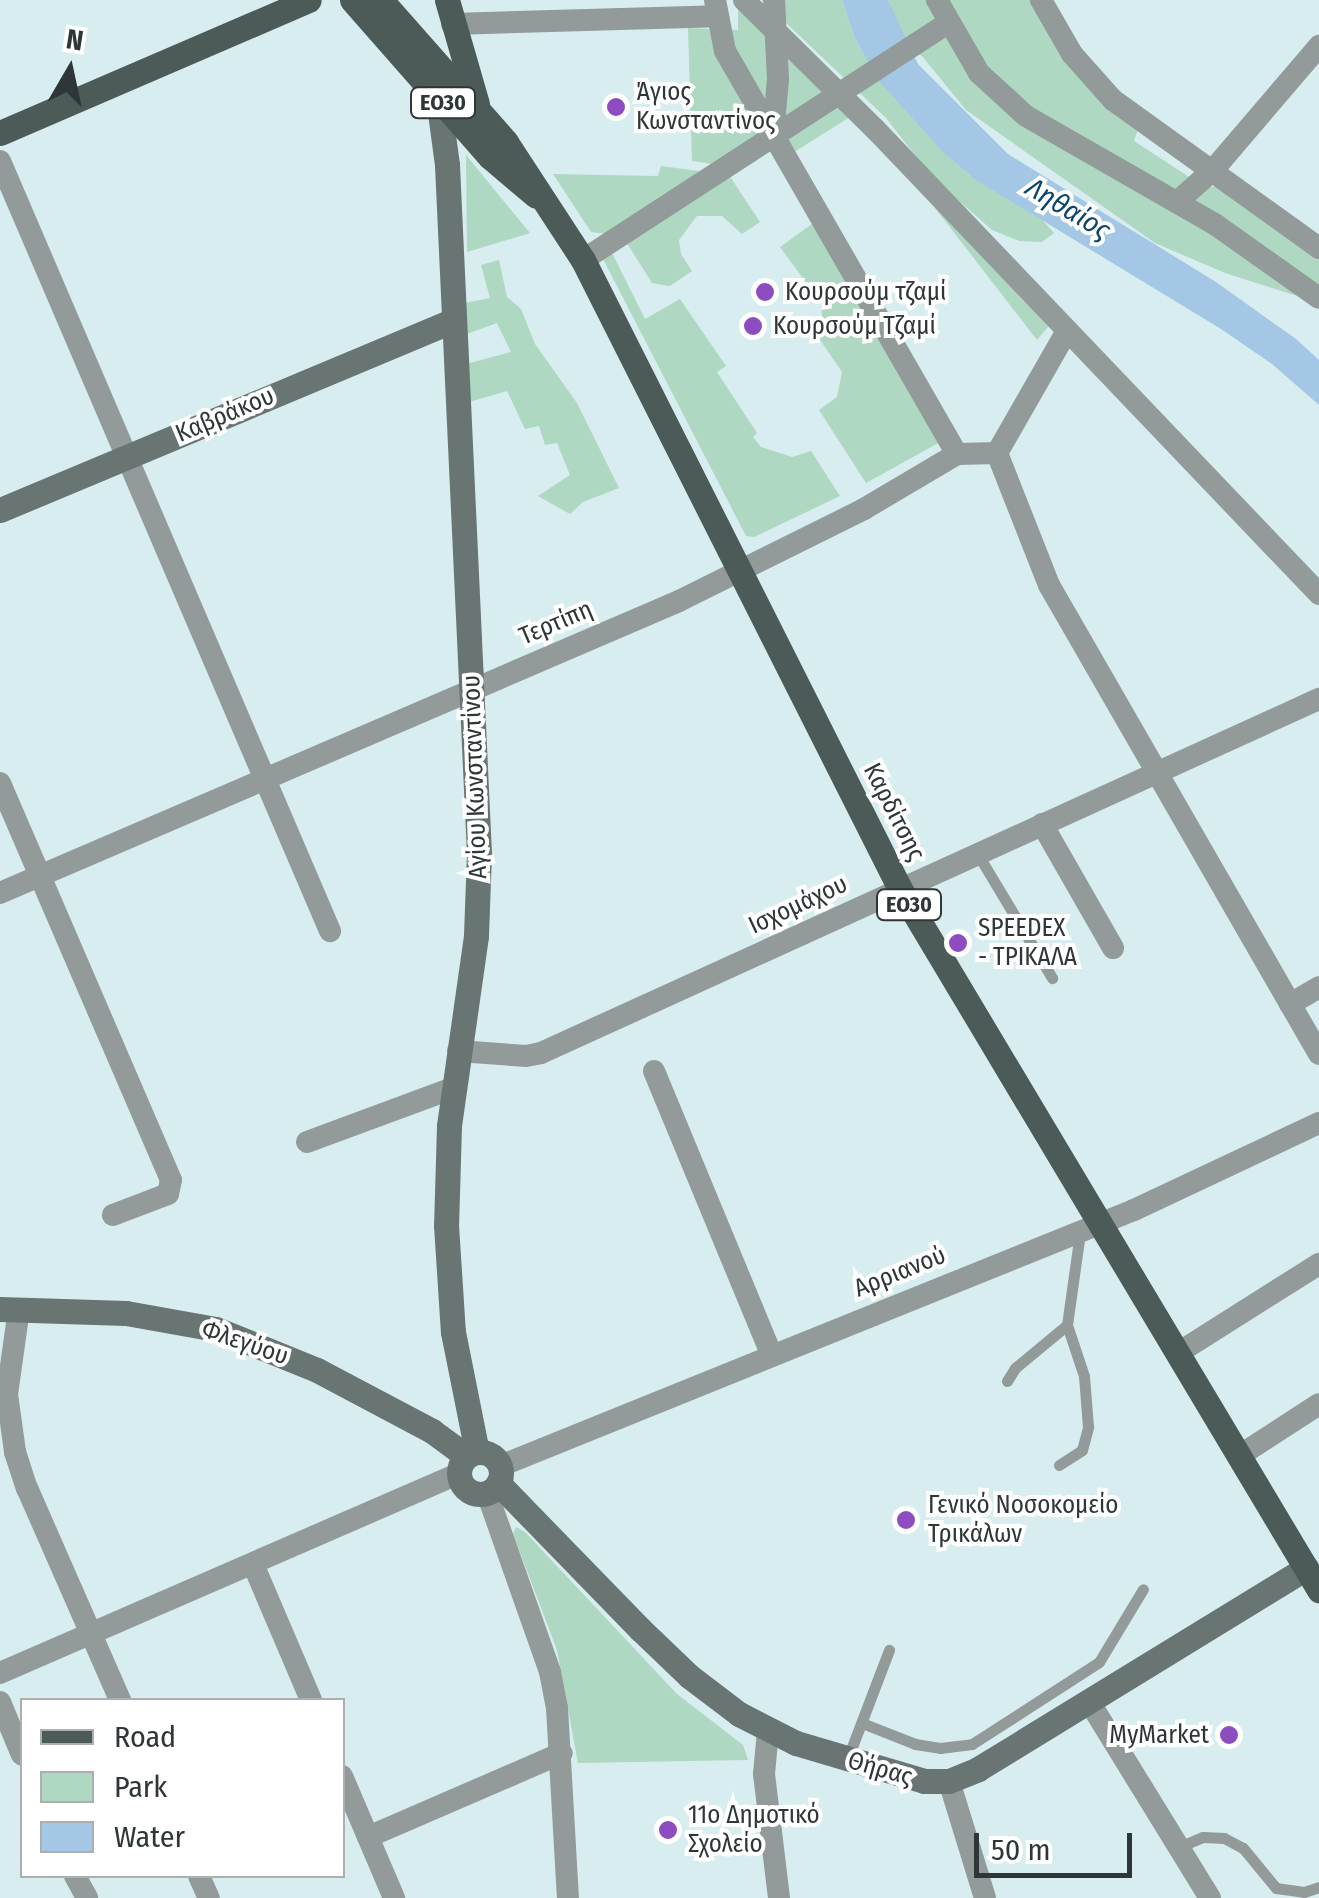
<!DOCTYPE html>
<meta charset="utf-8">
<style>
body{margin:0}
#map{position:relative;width:1319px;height:1898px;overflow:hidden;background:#d8edef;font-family:"Fira Sans Condensed",sans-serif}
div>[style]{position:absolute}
.green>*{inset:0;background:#aed8c1}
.water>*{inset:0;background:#a4c7e6}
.lane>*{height:11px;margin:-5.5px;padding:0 5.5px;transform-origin:5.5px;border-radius:5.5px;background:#929b99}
.street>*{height:22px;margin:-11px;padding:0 11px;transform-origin:11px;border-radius:11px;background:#929b99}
.secondary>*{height:25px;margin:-12.5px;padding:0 12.5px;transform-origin:12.5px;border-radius:12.5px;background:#697573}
.secondary>.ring{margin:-12.5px;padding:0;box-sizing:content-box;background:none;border:25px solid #697573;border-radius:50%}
.primary>*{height:25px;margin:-12.5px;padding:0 12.5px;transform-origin:12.5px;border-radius:12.5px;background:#4c5b58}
.dots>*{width:28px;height:28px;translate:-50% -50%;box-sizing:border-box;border:5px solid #fff;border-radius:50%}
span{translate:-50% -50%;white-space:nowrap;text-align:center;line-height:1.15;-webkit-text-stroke:8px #fff;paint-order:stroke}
.shield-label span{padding:2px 8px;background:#fff;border:2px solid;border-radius:8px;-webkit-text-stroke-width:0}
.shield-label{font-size:22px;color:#2e3637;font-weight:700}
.poi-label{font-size:25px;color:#2e3637}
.left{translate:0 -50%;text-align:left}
.right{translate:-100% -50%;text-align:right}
.street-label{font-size:25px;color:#2e3637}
.water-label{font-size:28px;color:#0c456c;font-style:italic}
.legend{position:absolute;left:20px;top:1698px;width:325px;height:180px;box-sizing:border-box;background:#fff;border:2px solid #abafaf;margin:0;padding:12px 18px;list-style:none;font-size:30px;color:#2e3637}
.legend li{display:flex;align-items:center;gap:20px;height:50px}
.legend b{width:50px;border:2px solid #abafaf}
.north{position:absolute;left:20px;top:20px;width:100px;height:100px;-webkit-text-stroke:8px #fff;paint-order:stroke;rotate:9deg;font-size:28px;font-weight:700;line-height:40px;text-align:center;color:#2e3637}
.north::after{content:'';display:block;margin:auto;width:35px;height:45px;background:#2e3637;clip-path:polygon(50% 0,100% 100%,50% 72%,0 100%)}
.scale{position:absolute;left:974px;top:1833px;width:158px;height:45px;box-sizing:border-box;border:5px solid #2e3637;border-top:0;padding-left:12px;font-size:30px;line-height:35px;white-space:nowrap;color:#2e3637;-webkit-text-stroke:8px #fff;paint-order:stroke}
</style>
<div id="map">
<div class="green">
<div style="clip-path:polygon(738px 0,832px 93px,719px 165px,692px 161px,688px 28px,738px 30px)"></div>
<div style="clip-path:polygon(762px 0,842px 0,855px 38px,878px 80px,1011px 201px,1037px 214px,1054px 233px,1042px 242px,1019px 241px,992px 230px,933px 178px,886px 118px)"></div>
<div style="clip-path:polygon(888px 0,1034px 0,1139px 126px,1134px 141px,1206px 188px,1224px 185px,1319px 254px,1319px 303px,1225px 273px,1155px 243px,966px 110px,922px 56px,907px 47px)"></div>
<div style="clip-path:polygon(838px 102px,853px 115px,791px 154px,781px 138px)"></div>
<div style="clip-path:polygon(466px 155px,530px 233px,467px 252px)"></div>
<div style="clip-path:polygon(661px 166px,706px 172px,607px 234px,591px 232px,553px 174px,658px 176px)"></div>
<div style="clip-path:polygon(729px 175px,760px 222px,742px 234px,722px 216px,697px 216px,679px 240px,681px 254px,692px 271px,670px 286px,652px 283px,625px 240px)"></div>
<div style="clip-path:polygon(925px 195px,1052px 322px,1037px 340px)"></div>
<div style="clip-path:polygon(816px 221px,942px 441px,866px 483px,819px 410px,837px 397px,842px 372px,814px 331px,822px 318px,821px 303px,780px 247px)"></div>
<div style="clip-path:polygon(611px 251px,645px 319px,680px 299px,726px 366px,717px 372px,757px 433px,753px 437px,761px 447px,792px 457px,811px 451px,840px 496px,754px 537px,746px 536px,602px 257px)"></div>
<div style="clip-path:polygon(499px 260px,507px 297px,521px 309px,535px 344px,577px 403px,619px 488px,583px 502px,570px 514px,538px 496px,570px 475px,557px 443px,545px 445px,539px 426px,525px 429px,507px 391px,469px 402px,466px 364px,511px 352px,497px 323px,464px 335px,460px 304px,490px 298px,481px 265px)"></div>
<div style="clip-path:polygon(516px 1527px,525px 1532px,677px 1694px,743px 1745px,748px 1760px,578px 1763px,557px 1650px,513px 1534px)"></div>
</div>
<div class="water">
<div style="clip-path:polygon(842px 0,888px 0,918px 64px,1008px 154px,1216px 282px,1296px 339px,1319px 360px,1319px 405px,1272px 364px,1221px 329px,976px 180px,944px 153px,878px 80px,855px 38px)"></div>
</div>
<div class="lane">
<div style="left:977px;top:853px;width:146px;rotate:59deg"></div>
<div style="left:1007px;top:1381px;width:15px;rotate:-58deg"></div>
<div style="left:1015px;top:1368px;width:67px;rotate:-39.6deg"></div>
<div style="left:1059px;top:1465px;width:27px;rotate:-33deg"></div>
<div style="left:1082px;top:1450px;width:24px;rotate:-75deg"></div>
<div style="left:1088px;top:1427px;width:51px;rotate:-94.5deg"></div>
<div style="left:1084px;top:1376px;width:54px;rotate:-108.4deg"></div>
<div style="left:1067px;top:1325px;width:94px;rotate:-82deg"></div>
<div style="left:862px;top:1723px;width:57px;rotate:21.6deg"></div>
<div style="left:915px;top:1744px;width:25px;rotate:9deg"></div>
<div style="left:940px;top:1748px;width:32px;rotate:-7deg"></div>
<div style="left:972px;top:1744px;width:151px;rotate:-32.8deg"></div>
<div style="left:1099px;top:1662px;width:85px;rotate:-58.9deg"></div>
<div style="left:847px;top:1760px;width:118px;rotate:-69.1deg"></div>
<div style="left:1179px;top:1847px;width:26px;rotate:-23deg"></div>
<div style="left:1203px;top:1837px;width:21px;rotate:3deg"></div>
<div style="left:1224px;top:1838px;width:21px;rotate:28deg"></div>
<div style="left:1243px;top:1848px;width:52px;rotate:50.5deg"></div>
<div style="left:1276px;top:1888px;width:28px;rotate:8deg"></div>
<div style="left:1304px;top:1892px;width:16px;rotate:-18deg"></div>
</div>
<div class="street">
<div style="left:715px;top:0;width:52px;rotate:78.9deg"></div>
<div style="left:725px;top:51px;width:465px;rotate:60.1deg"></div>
<div style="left:744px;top:0;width:184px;rotate:44.6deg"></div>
<div style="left:875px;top:129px;width:643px;rotate:46.32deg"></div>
<div style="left:937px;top:0;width:84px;rotate:60.1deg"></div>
<div style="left:979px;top:73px;width:64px;rotate:42.5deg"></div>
<div style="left:1026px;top:116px;width:219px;rotate:29.8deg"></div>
<div style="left:1216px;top:225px;width:126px;rotate:35.3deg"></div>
<div style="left:1041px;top:0;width:62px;rotate:60.1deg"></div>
<div style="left:1072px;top:54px;width:62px;rotate:48.3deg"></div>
<div style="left:1113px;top:100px;width:254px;rotate:35.7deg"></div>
<div style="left:452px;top:24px;width:264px;rotate:-1.7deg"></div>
<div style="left:773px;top:135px;width:56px;rotate:-84.9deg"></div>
<div style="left:778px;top:79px;width:79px;rotate:-92.9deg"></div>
<div style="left:0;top:161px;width:838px;rotate:66.8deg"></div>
<div style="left:1177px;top:202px;width:50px;rotate:-41.7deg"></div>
<div style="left:1214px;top:169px;width:162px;rotate:-49.5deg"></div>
<div style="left:583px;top:260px;width:434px;rotate:-33deg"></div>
<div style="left:997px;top:453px;width:142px;rotate:68.5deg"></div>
<div style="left:1049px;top:585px;width:541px;rotate:60.07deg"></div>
<div style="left:0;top:783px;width:432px;rotate:66.7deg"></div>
<div style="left:171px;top:1180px;width:14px;rotate:102deg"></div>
<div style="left:168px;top:1194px;width:59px;rotate:159.1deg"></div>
<div style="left:1042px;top:824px;width:143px;rotate:60.2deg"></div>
<div style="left:0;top:893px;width:739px;rotate:-23.27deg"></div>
<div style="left:679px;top:601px;width:207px;rotate:-26.4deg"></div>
<div style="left:864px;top:509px;width:108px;rotate:-30.6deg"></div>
<div style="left:957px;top:454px;width:40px;rotate:-1.4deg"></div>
<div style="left:997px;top:453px;width:141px;rotate:-60.2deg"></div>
<div style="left:1290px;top:1004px;width:34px;rotate:-30deg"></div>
<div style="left:458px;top:1051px;width:68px;rotate:4.2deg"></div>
<div style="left:526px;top:1056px;width:15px;rotate:-11deg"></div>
<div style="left:541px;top:1053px;width:855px;rotate:-24.47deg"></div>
<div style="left:654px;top:1071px;width:306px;rotate:67.5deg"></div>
<div style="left:307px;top:1142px;width:156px;rotate:-20.3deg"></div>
<div style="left:19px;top:1309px;width:86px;rotate:98deg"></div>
<div style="left:7px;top:1394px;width:59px;rotate:82.1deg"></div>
<div style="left:15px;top:1452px;width:38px;rotate:72deg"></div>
<div style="left:27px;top:1488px;width:232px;rotate:66.3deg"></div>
<div style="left:1178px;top:1353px;width:167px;rotate:-32.3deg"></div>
<div style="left:1239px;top:1456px;width:95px;rotate:-33deg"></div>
<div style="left:500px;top:1466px;width:684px;rotate:-21.99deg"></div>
<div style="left:1134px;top:1210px;width:204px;rotate:-25.2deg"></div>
<div style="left:487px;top:1493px;width:190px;rotate:70.6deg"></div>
<div style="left:550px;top:1672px;width:37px;rotate:79deg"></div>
<div style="left:557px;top:1708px;width:190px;rotate:86.7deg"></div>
<div style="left:253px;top:1564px;width:148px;rotate:66.9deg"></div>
<div style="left:0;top:1673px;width:499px;rotate:-23.5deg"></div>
<div style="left:0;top:1702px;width:57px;rotate:67.5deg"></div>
<div style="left:1090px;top:1703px;width:229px;rotate:58.4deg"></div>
<div style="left:768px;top:1731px;width:43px;rotate:95.3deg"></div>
<div style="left:764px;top:1774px;width:125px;rotate:83.1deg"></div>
<div style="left:342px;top:1776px;width:133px;rotate:66.9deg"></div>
<div style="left:949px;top:1781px;width:122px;rotate:72.9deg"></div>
<div style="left:368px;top:1837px;width:211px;rotate:-23.4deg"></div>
<div style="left:75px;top:1876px;width:25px;rotate:61deg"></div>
<div style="left:199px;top:1876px;width:24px;rotate:66deg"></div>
</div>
<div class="secondary">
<div style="left:438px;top:98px;width:68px;rotate:82.3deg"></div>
<div style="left:447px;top:165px;width:689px;rotate:87.34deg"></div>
<div style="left:479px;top:853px;width:83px;rotate:92.1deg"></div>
<div style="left:476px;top:936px;width:192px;rotate:98.1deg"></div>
<div style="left:449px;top:1126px;width:99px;rotate:91.7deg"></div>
<div style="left:446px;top:1225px;width:107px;rotate:86.3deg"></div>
<div style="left:453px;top:1332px;width:122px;rotate:78.7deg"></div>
<div style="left:0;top:510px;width:489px;rotate:-22.7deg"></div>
<div style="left:0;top:1309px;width:126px;rotate:1.8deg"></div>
<div style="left:126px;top:1313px;width:91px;rotate:10.1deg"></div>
<div style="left:216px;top:1329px;width:109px;rotate:22.1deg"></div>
<div style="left:317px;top:1370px;width:130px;rotate:27.9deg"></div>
<div style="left:432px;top:1431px;width:42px;rotate:36.3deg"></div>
<div class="ring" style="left:459px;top:1452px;width:17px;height:17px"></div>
<div style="left:498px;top:1483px;width:204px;rotate:45.8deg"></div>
<div style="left:640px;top:1629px;width:68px;rotate:43.8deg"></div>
<div style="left:689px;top:1676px;width:63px;rotate:37.2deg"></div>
<div style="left:739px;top:1714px;width:64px;rotate:27deg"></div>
<div style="left:796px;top:1743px;width:134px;rotate:16.5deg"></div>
<div style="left:924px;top:1781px;width:25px"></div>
<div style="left:949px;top:1781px;width:31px;rotate:-22deg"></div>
<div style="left:978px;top:1769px;width:385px;rotate:-31.5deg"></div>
</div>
<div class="primary">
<div style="left:352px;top:0;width:209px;rotate:48.7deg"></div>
<div style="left:490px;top:157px;width:60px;rotate:40.3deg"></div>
<div style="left:381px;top:0;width:189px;rotate:48.6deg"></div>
<div style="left:506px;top:142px;width:141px;rotate:56.9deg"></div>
<div style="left:583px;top:260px;width:704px;rotate:63.25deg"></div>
<div style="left:900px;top:889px;width:817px;rotate:59.13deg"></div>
<div style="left:447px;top:0;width:108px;rotate:73.9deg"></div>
<div style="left:0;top:133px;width:336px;rotate:-23.3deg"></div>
</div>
<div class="dots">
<div style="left:616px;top:107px;background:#8e4cc1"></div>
<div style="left:765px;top:292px;background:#8e4cc1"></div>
<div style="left:753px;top:326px;background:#8e4cc1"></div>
<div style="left:958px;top:943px;background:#8e4cc1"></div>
<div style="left:906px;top:1520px;background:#8e4cc1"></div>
<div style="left:1229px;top:1735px;background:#8e4cc1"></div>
<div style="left:668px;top:1830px;background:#8e4cc1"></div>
</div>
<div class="shield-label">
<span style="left:443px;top:103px">ΕΟ30</span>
<span style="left:909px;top:905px">ΕΟ30</span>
</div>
<div class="poi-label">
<span class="left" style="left:636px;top:107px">Άγιος<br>Κωνσταντίνος</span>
<span class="left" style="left:785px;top:292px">Κουρσούμ τζαμί</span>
<span class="left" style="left:773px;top:326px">Κουρσούμ Τζαμί</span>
<span class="left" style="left:978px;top:943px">SPEEDEX<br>- ΤΡΙΚΑΛΑ</span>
<span class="left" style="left:928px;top:1520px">Γενικό Νοσοκομείο<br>Τρικάλων</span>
<span class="right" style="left:1209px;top:1735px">MyMarket</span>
<span class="left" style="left:688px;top:1830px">11ο Δημοτικό<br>Σχολείο</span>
</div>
<div class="street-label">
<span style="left:225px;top:415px;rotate:-23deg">Καβράκου</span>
<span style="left:556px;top:623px;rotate:-23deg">Τερτίπη</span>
<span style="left:475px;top:777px;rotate:-92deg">Αγίου Κωνσταντίνου</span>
<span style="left:894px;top:812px;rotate:63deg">Καρδίτσης</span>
<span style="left:798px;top:905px;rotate:-25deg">Ισχομάχου</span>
<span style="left:900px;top:1272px;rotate:-22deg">Αρριανού</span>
<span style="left:245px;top:1343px;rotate:19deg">Φλεγύου</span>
<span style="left:880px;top:1769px;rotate:16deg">Θήρας</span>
</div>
<div class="water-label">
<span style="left:1068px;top:209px;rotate:31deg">Ληθαίος</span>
</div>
<ul class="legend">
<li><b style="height:12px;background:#4c5b58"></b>Road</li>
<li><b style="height:28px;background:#aed8c1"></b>Park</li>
<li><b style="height:28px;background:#a4c7e6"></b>Water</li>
</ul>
<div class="north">N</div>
<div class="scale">50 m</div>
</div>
